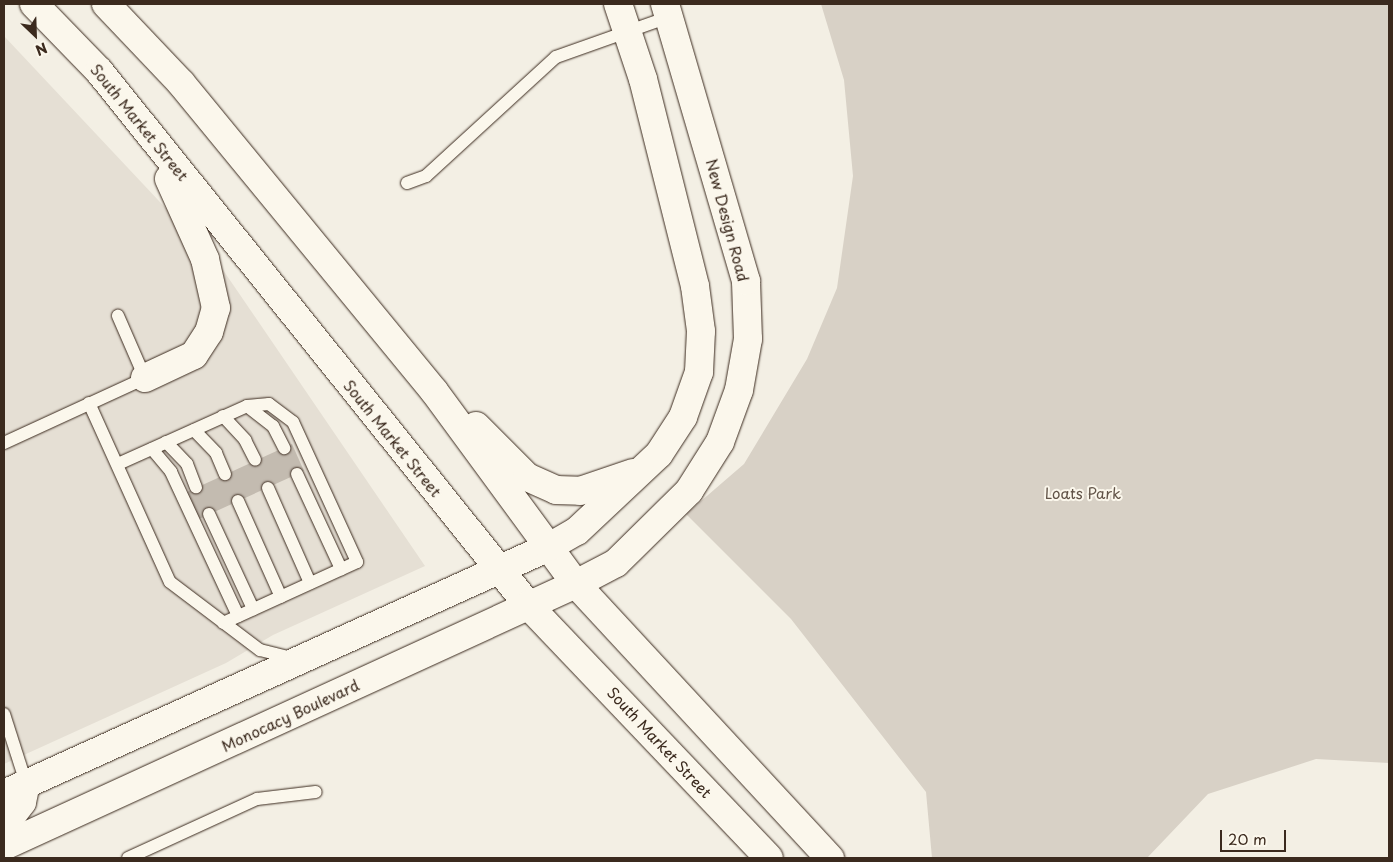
<!DOCTYPE html>
<style>
body{margin:0}
#map{position:relative;width:1393px;height:862px;overflow:hidden;background:#f3efe4;font-family:"Playpen Sans",sans-serif}
div>[style]{position:absolute}
.built>*{inset:0;background:#e5dfd4}
.green>*{inset:0;background:#d8d1c6}
.building>*{inset:0;background:#c3bbb0}
.roads{filter:drop-shadow(0 0 1px #3b2a1e) drop-shadow(0 0 1px #3b2a1e)}
.lane>*{height:12px;margin:-6px;padding:0 6px;transform-origin:6px;border-radius:6px;background:#fbf7ec}
.secondary>*{height:28px;margin:-14px;padding:0 14px;transform-origin:14px;border-radius:14px;background:#fbf7ec}
span{translate:-50% -50%;white-space:nowrap;text-align:center;line-height:1.15;-webkit-text-stroke:4px #fbf7ec;paint-order:stroke}
.street-label{font-size:15px;color:#3b2a1e}
.park-label{font-size:15px;color:#625448}
.frame{position:absolute;inset:0;border:5px solid #3b2a1e;pointer-events:none}
.north{position:absolute;left:10px;top:10px;width:50px;height:50px;-webkit-text-stroke:4px #fbf7ec;paint-order:stroke;rotate:156deg;font-size:14px;font-weight:700;line-height:20px;text-align:center;color:#3b2a1e}
.north::after{content:'';display:block;margin:auto;width:18px;height:22px;background:#3b2a1e;clip-path:polygon(50% 0,100% 100%,50% 72%,0 100%)}
.scale{position:absolute;left:1220px;top:830px;width:66px;height:22px;box-sizing:border-box;border:2px solid #3b2a1e;border-top:0;padding-left:6px;font-size:15px;line-height:18px;white-space:nowrap;color:#3b2a1e;-webkit-text-stroke:4px #fbf7ec;paint-order:stroke}
</style>
<div id="map">
<div class="built">
<div style="clip-path:polygon(4px 36px,221px 267px,425px 566px,273px 635px,226px 663px,4px 764px)"></div>
</div>
<div class="green">
<div style="clip-path:polygon(821px 4px,1389px 4px,1389px 763px,1316px 759px,1208px 794px,1147px 858px,932px 858px,926px 792px,791px 619px,686px 514px,744px 464px,807px 359px,837px 288px,853px 176px,844px 80px)"></div>
</div>
<div class="building">
<div style="clip-path:polygon(292px 444px,304px 471px,199px 519px,187px 492px)"></div>
</div>
<div class="roads">
<div class="lane">
<div style="left:407px;top:183px;width:20px;rotate:-20deg"></div>
<div style="left:426px;top:176px;width:176px;rotate:-42.5deg"></div>
<div style="left:556px;top:57px;width:120px;rotate:-19.5deg"></div>
<div style="left:89px;top:403px;width:196px;rotate:65.7deg"></div>
<div style="left:170px;top:582px;width:113px;rotate:37.1deg"></div>
<div style="left:260px;top:650px;width:32px;rotate:14deg"></div>
<div style="left:247px;top:406px;width:33px;rotate:38deg"></div>
<div style="left:273px;top:426px;width:25px;rotate:63deg"></div>
<div style="left:223px;top:416px;width:33px;rotate:47deg"></div>
<div style="left:245px;top:440px;width:22px;rotate:63deg"></div>
<div style="left:194px;top:430px;width:32px;rotate:46deg"></div>
<div style="left:216px;top:453px;width:23px;rotate:67deg"></div>
<div style="left:166px;top:442px;width:30px;rotate:46deg"></div>
<div style="left:187px;top:464px;width:25px;rotate:69deg"></div>
<div style="left:4px;top:443px;width:155px;rotate:-24.7deg"></div>
<div style="left:145px;top:378px;width:68px;rotate:-113.5deg"></div>
<div style="left:152px;top:449px;width:30px;rotate:50deg"></div>
<div style="left:171px;top:472px;width:159px;rotate:65deg"></div>
<div style="left:118px;top:464px;width:141px;rotate:-24.2deg"></div>
<div style="left:247px;top:406px;width:22px;rotate:-5deg"></div>
<div style="left:269px;top:404px;width:30px;rotate:37deg"></div>
<div style="left:293px;top:422px;width:154px;rotate:65.4deg"></div>
<div style="left:357px;top:562px;width:147px;rotate:155.5deg"></div>
<div style="left:297px;top:474px;width:105px;rotate:65.1deg"></div>
<div style="left:268px;top:488px;width:104px;rotate:66.1deg"></div>
<div style="left:238px;top:501px;width:105px;rotate:65.9deg"></div>
<div style="left:209px;top:514px;width:105px;rotate:65.1deg"></div>
<div style="left:4px;top:714px;width:72px;rotate:72.3deg"></div>
<div style="left:128px;top:858px;width:142px;rotate:-24.6deg"></div>
<div style="left:257px;top:799px;width:59px;rotate:-6.8deg"></div>
</div>
<div class="secondary">
<div style="left:34px;top:4px;width:93px;rotate:45.9deg"></div>
<div style="left:99px;top:71px;width:685px;rotate:51.22deg"></div>
<div style="left:528px;top:605px;width:349px;rotate:46.4deg"></div>
<div style="left:106px;top:4px;width:109px;rotate:46.5deg"></div>
<div style="left:181px;top:83px;width:399px;rotate:50.6deg"></div>
<div style="left:434px;top:391px;width:240px;rotate:53.7deg"></div>
<div style="left:576px;top:584px;width:374px;rotate:47.2deg"></div>
<div style="left:145px;top:378px;width:54px;rotate:-25.1deg"></div>
<div style="left:194px;top:355px;width:27px;rotate:-57deg"></div>
<div style="left:209px;top:332px;width:25px;rotate:-74deg"></div>
<div style="left:216px;top:308px;width:50px;rotate:-102.7deg"></div>
<div style="left:205px;top:259px;width:88px;rotate:-114.2deg"></div>
<div style="left:476px;top:426px;width:72px;rotate:45deg"></div>
<div style="left:527px;top:477px;width:32px;rotate:24deg"></div>
<div style="left:556px;top:490px;width:24px;rotate:2deg"></div>
<div style="left:580px;top:491px;width:56px;rotate:-18.8deg"></div>
<div style="left:4px;top:794px;width:598px;rotate:-24.38deg"></div>
<div style="left:549px;top:547px;width:32px;rotate:-30deg"></div>
<div style="left:577px;top:531px;width:112px;rotate:-43.2deg"></div>
<div style="left:659px;top:454px;width:44px;rotate:-57deg"></div>
<div style="left:683px;top:417px;width:48px;rotate:-70.4deg"></div>
<div style="left:699px;top:372px;width:41px;rotate:-87.2deg"></div>
<div style="left:701px;top:331px;width:45px;rotate:-97.6deg"></div>
<div style="left:695px;top:286px;width:213px;rotate:-104.1deg"></div>
<div style="left:643px;top:79px;width:79px;rotate:-108.4deg"></div>
<div style="left:4px;top:826px;width:30px;rotate:-53deg"></div>
<div style="left:22px;top:802px;width:19px;rotate:-78deg"></div>
<div style="left:4px;top:846px;width:629px;rotate:-24.61deg"></div>
<div style="left:576px;top:584px;width:45px;rotate:-27.7deg"></div>
<div style="left:616px;top:563px;width:103px;rotate:-44.6deg"></div>
<div style="left:689px;top:491px;width:58px;rotate:-57.7deg"></div>
<div style="left:720px;top:442px;width:55px;rotate:-69.9deg"></div>
<div style="left:739px;top:390px;width:52px;rotate:-80deg"></div>
<div style="left:748px;top:339px;width:58px;rotate:-92deg"></div>
<div style="left:746px;top:281px;width:289px;rotate:-106.3deg"></div>
</div>
</div>
<div class="street-label">
<span style="left:140px;top:122px;rotate:51deg">South Market Street</span>
<span style="left:728px;top:220px;rotate:75deg">New Design Road</span>
<span style="left:393px;top:438px;rotate:51deg">South Market Street</span>
<span style="left:290px;top:715px;rotate:-25deg">Monocacy Boulevard</span>
<span style="left:660px;top:742px;rotate:47deg">South Market Street</span>
</div>
<div class="park-label">
<span style="left:1083px;top:493px">Loats Park</span>
</div>
<div class="frame"></div>
<div class="north">N</div>
<div class="scale">20 m</div>
</div>
